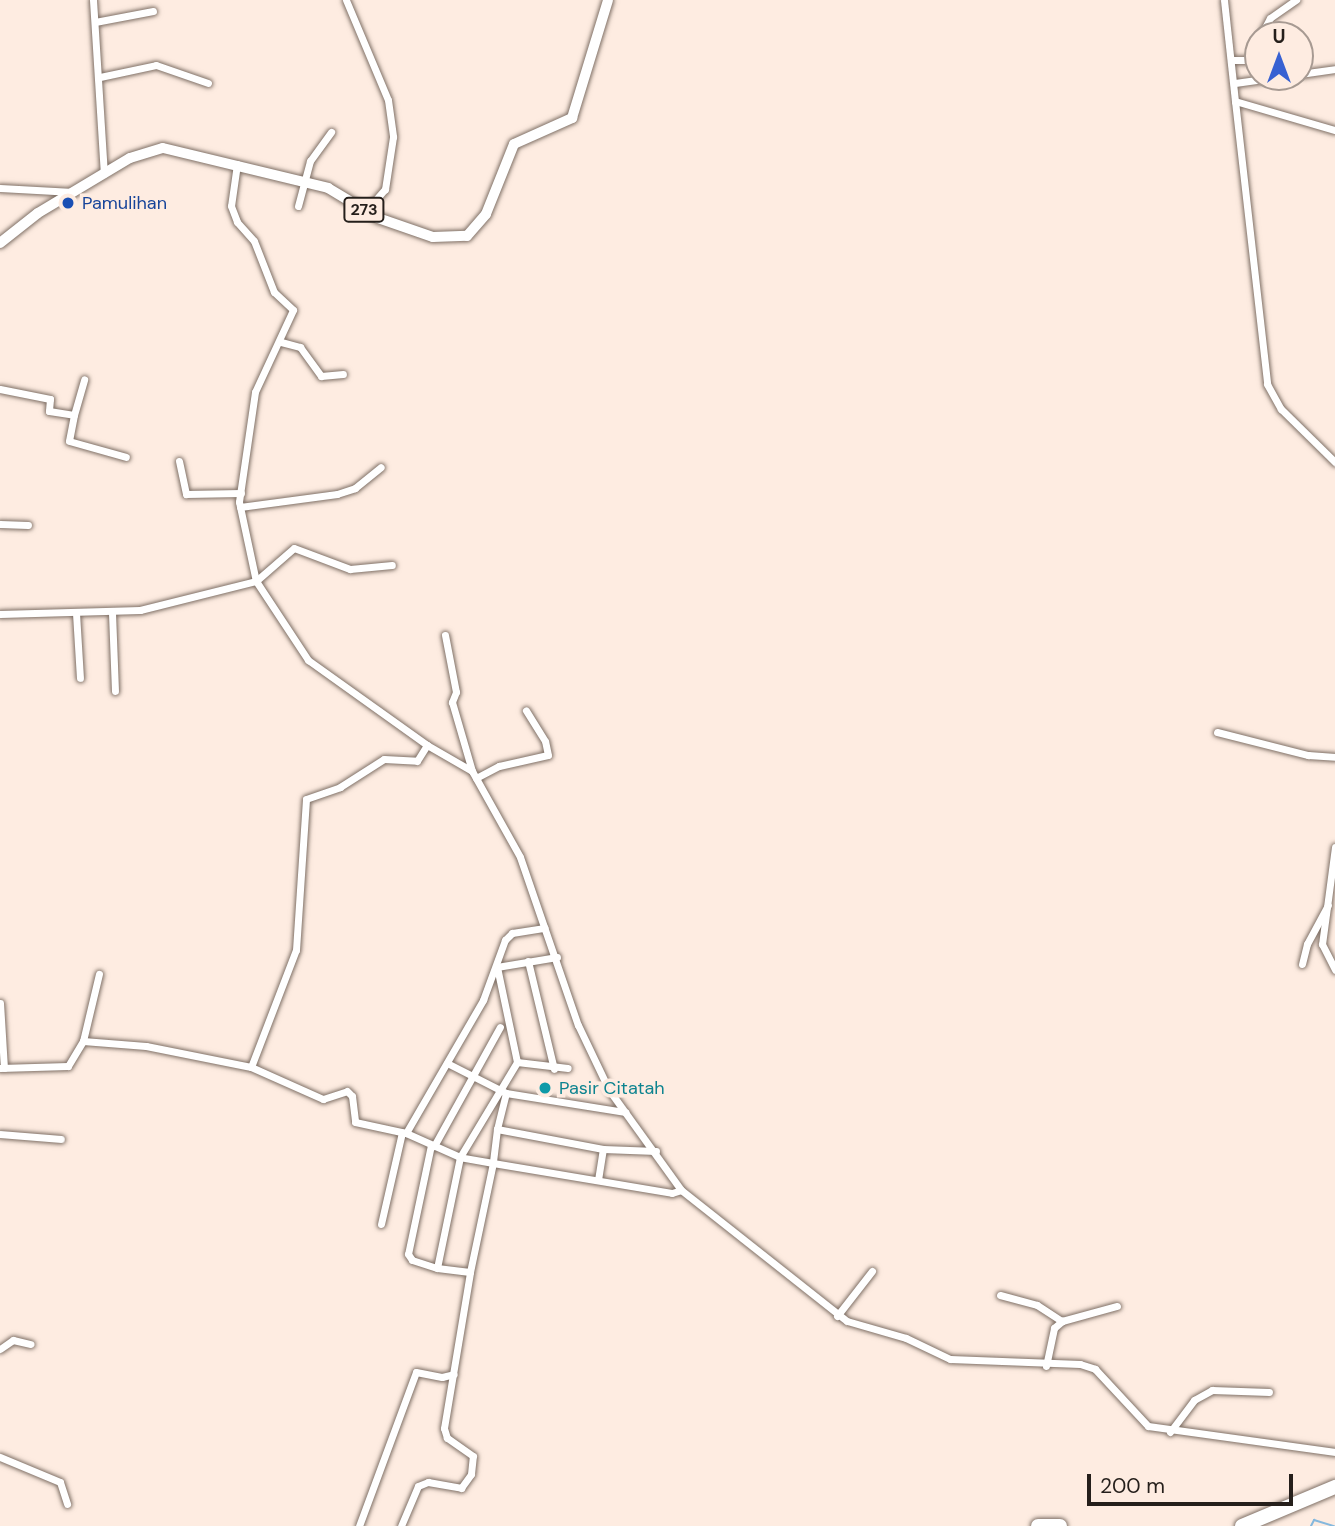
<!DOCTYPE html>
<style>
body{margin:0}
#map{position:relative;width:1335px;height:1526px;overflow:hidden;background:#feece1;font-family:"DM Sans",sans-serif}
div>[style]{position:absolute}
.stream>*{height:2px;margin:-1px;padding:0 1px;transform-origin:1px;border-radius:1px;background:#85b8dd}
.roads{filter:drop-shadow(0 0 2px #7f7066) drop-shadow(0 0 2px #7f7066)}
.street>*{height:7px;margin:-3.5px;padding:0 3.5px;transform-origin:3.5px;border-radius:3.5px;background:#fff}
.primary>*{height:10px;margin:-5px;padding:0 5px;transform-origin:5px;border-radius:5px;background:#fff}
.highway>*{height:14px;margin:-7px;padding:0 7px;transform-origin:7px;border-radius:7px;background:#fff}
.dots>*{width:19px;height:19px;translate:-50% -50%;box-sizing:border-box;border:4px solid #feece1;border-radius:50%}
span{translate:-50% -50%;white-space:nowrap;text-align:center;line-height:1.15;-webkit-text-stroke:7px #feece1;paint-order:stroke}
.shield-label span{padding:2px 5px;background:#feece1;border:2px solid;border-radius:5px;-webkit-text-stroke-width:0}
.shield-label{font-size:16px;color:#251f1b;font-weight:700}
.transit-label{font-size:18px;color:#164399}
.left{translate:0 -50%;text-align:left}
.culture-label{font-size:18px;color:#0d838f}
.north{position:absolute;left:1244px;top:21px;width:70px;height:70px;box-sizing:border-box;background:#feece1;border:2px solid #a79a92;border-radius:50%;rotate:0deg;font-size:19px;font-weight:700;line-height:28px;text-align:center;color:#251f1b}
.north::after{content:'';display:block;margin:auto;width:24px;height:32px;background:#3861d2;clip-path:polygon(50% 0,100% 100%,50% 72%,0 100%)}
.scale{position:absolute;left:1087px;top:1474px;width:206px;height:32px;box-sizing:border-box;border:4px solid #251f1b;border-top:0;padding-left:9px;font-size:21px;line-height:24px;white-space:nowrap;color:#251f1b;-webkit-text-stroke:5px #feece1;paint-order:stroke}
</style>
<div id="map">
<div class="stream">
<div style="left:1311px;top:1526px;width:7px;rotate:-63deg"></div>
<div style="left:1314px;top:1520px;width:21px;rotate:17deg"></div>
</div>
<div class="roads">
<div class="street">
<div style="left:93px;top:0;width:174px;rotate:86.4deg"></div>
<div style="left:346px;top:0;width:108px;rotate:67.2deg"></div>
<div style="left:388px;top:100px;width:37px;rotate:82deg"></div>
<div style="left:393px;top:137px;width:53px;rotate:98.7deg"></div>
<div style="left:385px;top:189px;width:29px;rotate:131deg"></div>
<div style="left:1224px;top:0;width:102px;rotate:83.8deg"></div>
<div style="left:1235px;top:101px;width:104px;rotate:16.2deg"></div>
<div style="left:95px;top:22px;width:59px;rotate:-10.7deg"></div>
<div style="left:1261px;top:35px;width:19px;rotate:-62deg"></div>
<div style="left:1270px;top:18px;width:32px;rotate:-35deg"></div>
<div style="left:1232px;top:60px;width:16px"></div>
<div style="left:1248px;top:60px;width:20px;rotate:-60deg"></div>
<div style="left:1300px;top:74px;width:35px;rotate:-8deg"></div>
<div style="left:100px;top:77px;width:57px;rotate:-12.1deg"></div>
<div style="left:156px;top:65px;width:55px;rotate:19.1deg"></div>
<div style="left:1235px;top:83px;width:43px;rotate:-7.9deg"></div>
<div style="left:1235px;top:101px;width:285px;rotate:83.5deg"></div>
<div style="left:1267px;top:384px;width:29px;rotate:61deg"></div>
<div style="left:1281px;top:409px;width:76px;rotate:44.5deg"></div>
<div style="left:237px;top:164px;width:42px;rotate:98.1deg"></div>
<div style="left:231px;top:206px;width:17px;rotate:69deg"></div>
<div style="left:237px;top:222px;width:25px;rotate:48deg"></div>
<div style="left:254px;top:241px;width:55px;rotate:68.6deg"></div>
<div style="left:274px;top:292px;width:26px;rotate:43deg"></div>
<div style="left:293px;top:310px;width:90px;rotate:114.9deg"></div>
<div style="left:255px;top:392px;width:111px;rotate:98.3deg"></div>
<div style="left:239px;top:502px;width:81px;rotate:77.9deg"></div>
<div style="left:256px;top:581px;width:95px;rotate:56.6deg"></div>
<div style="left:308px;top:660px;width:146px;rotate:35.5deg"></div>
<div style="left:427px;top:745px;width:52px;rotate:30deg"></div>
<div style="left:472px;top:771px;width:98px;rotate:60.8deg"></div>
<div style="left:520px;top:857px;width:178px;rotate:71deg"></div>
<div style="left:578px;top:1025px;width:72px;rotate:64.5deg"></div>
<div style="left:609px;top:1090px;width:123px;rotate:54.2deg"></div>
<div style="left:681px;top:1190px;width:211px;rotate:38.3deg"></div>
<div style="left:847px;top:1321px;width:61px;rotate:16.1deg"></div>
<div style="left:906px;top:1338px;width:49px;rotate:25.5deg"></div>
<div style="left:950px;top:1359px;width:130px;rotate:2.2deg"></div>
<div style="left:1080px;top:1364px;width:16px;rotate:18deg"></div>
<div style="left:1095px;top:1369px;width:78px;rotate:47.1deg"></div>
<div style="left:1148px;top:1426px;width:189px;rotate:7.9deg"></div>
<div style="left:0;top:188px;width:73px;rotate:3.1deg"></div>
<div style="left:298px;top:206px;width:47px;rotate:-75.1deg"></div>
<div style="left:310px;top:161px;width:36px;rotate:-54deg"></div>
<div style="left:281px;top:342px;width:20px;rotate:15deg"></div>
<div style="left:300px;top:347px;width:36px;rotate:54deg"></div>
<div style="left:321px;top:376px;width:22px;rotate:-5deg"></div>
<div style="left:0;top:389px;width:51px;rotate:11.3deg"></div>
<div style="left:50px;top:399px;width:12px;rotate:95deg"></div>
<div style="left:49px;top:411px;width:25px;rotate:9deg"></div>
<div style="left:74px;top:415px;width:26px;rotate:101deg"></div>
<div style="left:69px;top:441px;width:59px;rotate:15.7deg"></div>
<div style="left:74px;top:415px;width:37px;rotate:-74deg"></div>
<div style="left:179px;top:461px;width:34px;rotate:78deg"></div>
<div style="left:186px;top:494px;width:55px;rotate:-1deg"></div>
<div style="left:240px;top:507px;width:98px;rotate:-7.6deg"></div>
<div style="left:337px;top:494px;width:19px;rotate:-18deg"></div>
<div style="left:355px;top:488px;width:33px;rotate:-39deg"></div>
<div style="left:0;top:524px;width:28px;rotate:2deg"></div>
<div style="left:76px;top:613px;width:65px;rotate:86.5deg"></div>
<div style="left:112px;top:613px;width:78px;rotate:87.8deg"></div>
<div style="left:0;top:614px;width:140px;rotate:-1.6deg"></div>
<div style="left:140px;top:610px;width:120px;rotate:-14deg"></div>
<div style="left:256px;top:581px;width:50px;rotate:-41deg"></div>
<div style="left:294px;top:548px;width:60px;rotate:20.6deg"></div>
<div style="left:350px;top:569px;width:42px;rotate:-5.4deg"></div>
<div style="left:445px;top:635px;width:58px;rotate:79.1deg"></div>
<div style="left:456px;top:692px;width:11px;rotate:112deg"></div>
<div style="left:452px;top:702px;width:72px;rotate:73.8deg"></div>
<div style="left:1217px;top:732px;width:94px;rotate:14.2deg"></div>
<div style="left:1308px;top:755px;width:27px;rotate:4deg"></div>
<div style="left:476px;top:778px;width:26px;rotate:-28deg"></div>
<div style="left:499px;top:766px;width:50px;rotate:-12.7deg"></div>
<div style="left:548px;top:755px;width:14px;rotate:-102deg"></div>
<div style="left:545px;top:741px;width:36px;rotate:-122deg"></div>
<div style="left:1335px;top:847px;width:98px;rotate:97.6deg"></div>
<div style="left:1322px;top:944px;width:29px;rotate:63deg"></div>
<div style="left:557px;top:957px;width:61px;rotate:170.5deg"></div>
<div style="left:497px;top:967px;width:97px;rotate:78.1deg"></div>
<div style="left:517px;top:1062px;width:51px;rotate:6.7deg"></div>
<div style="left:528px;top:961px;width:111px;rotate:76.5deg"></div>
<div style="left:1302px;top:964px;width:21px;rotate:-76deg"></div>
<div style="left:1307px;top:944px;width:44px;rotate:-61.7deg"></div>
<div style="left:0;top:1003px;width:65px;rotate:86.5deg"></div>
<div style="left:83px;top:1041px;width:69px;rotate:-76.6deg"></div>
<div style="left:447px;top:1063px;width:66px;rotate:27deg"></div>
<div style="left:506px;top:1093px;width:121px;rotate:9.1deg"></div>
<div style="left:251px;top:1067px;width:125px;rotate:-69deg"></div>
<div style="left:296px;top:950px;width:151px;rotate:-86.2deg"></div>
<div style="left:306px;top:799px;width:36px;rotate:-19deg"></div>
<div style="left:340px;top:787px;width:52px;rotate:-32.5deg"></div>
<div style="left:384px;top:759px;width:33px;rotate:3deg"></div>
<div style="left:417px;top:761px;width:19px;rotate:-58deg"></div>
<div style="left:0;top:1068px;width:68px;rotate:-1.7deg"></div>
<div style="left:68px;top:1066px;width:29px;rotate:-59deg"></div>
<div style="left:83px;top:1041px;width:63px;rotate:4.5deg"></div>
<div style="left:146px;top:1046px;width:107px;rotate:11.3deg"></div>
<div style="left:251px;top:1067px;width:79px;rotate:24deg"></div>
<div style="left:323px;top:1099px;width:25px;rotate:-18deg"></div>
<div style="left:347px;top:1091px;width:7px;rotate:45deg"></div>
<div style="left:352px;top:1096px;width:26px;rotate:83deg"></div>
<div style="left:355px;top:1122px;width:52px;rotate:12.2deg"></div>
<div style="left:406px;top:1133px;width:154px;rotate:-59.9deg"></div>
<div style="left:483px;top:1000px;width:64px;rotate:-69.9deg"></div>
<div style="left:505px;top:940px;width:10px;rotate:-45deg"></div>
<div style="left:512px;top:933px;width:33px;rotate:-9deg"></div>
<div style="left:497px;top:1129px;width:37px;rotate:-76deg"></div>
<div style="left:406px;top:1133px;width:59px;rotate:24deg"></div>
<div style="left:460px;top:1157px;width:111px;rotate:-59deg"></div>
<div style="left:0;top:1134px;width:61px;rotate:4.7deg"></div>
<div style="left:431px;top:1145px;width:111px;rotate:101.9deg"></div>
<div style="left:408px;top:1254px;width:7px;rotate:56deg"></div>
<div style="left:412px;top:1260px;width:26px;rotate:18deg"></div>
<div style="left:437px;top:1268px;width:33px;rotate:7deg"></div>
<div style="left:470px;top:1272px;width:111px;rotate:-78.1deg"></div>
<div style="left:493px;top:1163px;width:34px;rotate:-170deg"></div>
<div style="left:460px;top:1157px;width:113px;rotate:101.7deg"></div>
<div style="left:434px;top:1146px;width:136px;rotate:-61deg"></div>
<div style="left:656px;top:1151px;width:53px;rotate:-177.8deg"></div>
<div style="left:603px;top:1149px;width:108px;rotate:-169.3deg"></div>
<div style="left:497px;top:1129px;width:34px;rotate:97deg"></div>
<div style="left:493px;top:1163px;width:181px;rotate:9.5deg"></div>
<div style="left:672px;top:1193px;width:9px;rotate:-18deg"></div>
<div style="left:598px;top:1180px;width:31px;rotate:-81deg"></div>
<div style="left:381px;top:1224px;width:94px;rotate:-77.1deg"></div>
<div style="left:1000px;top:1295px;width:38px;rotate:15deg"></div>
<div style="left:1037px;top:1305px;width:30px;rotate:33deg"></div>
<div style="left:837px;top:1316px;width:57px;rotate:-52.1deg"></div>
<div style="left:0;top:1349px;width:16px;rotate:-35deg"></div>
<div style="left:13px;top:1340px;width:18px;rotate:13deg"></div>
<div style="left:1046px;top:1366px;width:39px;rotate:-78deg"></div>
<div style="left:1054px;top:1328px;width:11px;rotate:-41deg"></div>
<div style="left:1062px;top:1321px;width:57px;rotate:-15.3deg"></div>
<div style="left:1170px;top:1432px;width:40px;rotate:-53deg"></div>
<div style="left:1194px;top:1400px;width:21px;rotate:-29deg"></div>
<div style="left:1212px;top:1390px;width:57px;rotate:2deg"></div>
<div style="left:0;top:1457px;width:65px;rotate:22.6deg"></div>
<div style="left:60px;top:1482px;width:23px;rotate:72deg"></div>
<div style="left:359px;top:1526px;width:164px;rotate:-69.7deg"></div>
<div style="left:416px;top:1372px;width:26px;rotate:11deg"></div>
<div style="left:442px;top:1377px;width:12px;rotate:-14deg"></div>
<div style="left:401px;top:1526px;width:43px;rotate:-67deg"></div>
<div style="left:418px;top:1486px;width:11px;rotate:-22deg"></div>
<div style="left:428px;top:1482px;width:34px;rotate:10deg"></div>
<div style="left:461px;top:1488px;width:17px;rotate:-54deg"></div>
<div style="left:471px;top:1474px;width:18px;rotate:-84deg"></div>
<div style="left:473px;top:1456px;width:32px;rotate:-145deg"></div>
<div style="left:447px;top:1438px;width:10px;rotate:-107deg"></div>
<div style="left:444px;top:1428px;width:158px;rotate:-80.5deg"></div>
</div>
<div class="primary">
<div style="left:0;top:243px;width:48px;rotate:-38.3deg"></div>
<div style="left:38px;top:213px;width:107px;rotate:-30.9deg"></div>
<div style="left:130px;top:158px;width:34px;rotate:-17deg"></div>
<div style="left:163px;top:148px;width:170px;rotate:13.6deg"></div>
<div style="left:328px;top:188px;width:58px;rotate:31deg"></div>
<div style="left:378px;top:218px;width:58px;rotate:19.1deg"></div>
<div style="left:433px;top:237px;width:34px;rotate:-2deg"></div>
<div style="left:467px;top:236px;width:29px;rotate:-49deg"></div>
<div style="left:486px;top:214px;width:75px;rotate:-68.2deg"></div>
<div style="left:514px;top:144px;width:64px;rotate:-24.1deg"></div>
<div style="left:572px;top:118px;width:123px;rotate:-73deg"></div>
</div>
<div class="highway">
<div style="left:1038px;top:1526px;width:22px"></div>
<div style="left:1242px;top:1526px;width:101px;rotate:-22.8deg"></div>
</div>
</div>
<div class="dots">
<div style="left:68px;top:203px;background:#1a4fb4"></div>
<div style="left:545px;top:1088px;background:#0f9aa8"></div>
</div>
<div class="shield-label">
<span style="left:364px;top:210px">273</span>
</div>
<div class="transit-label">
<span class="left" style="left:82px;top:203px">Pamulihan</span>
</div>
<div class="culture-label">
<span class="left" style="left:559px;top:1088px">Pasir Citatah</span>
</div>
<div class="north">U</div>
<div class="scale">200 m</div>
</div>
